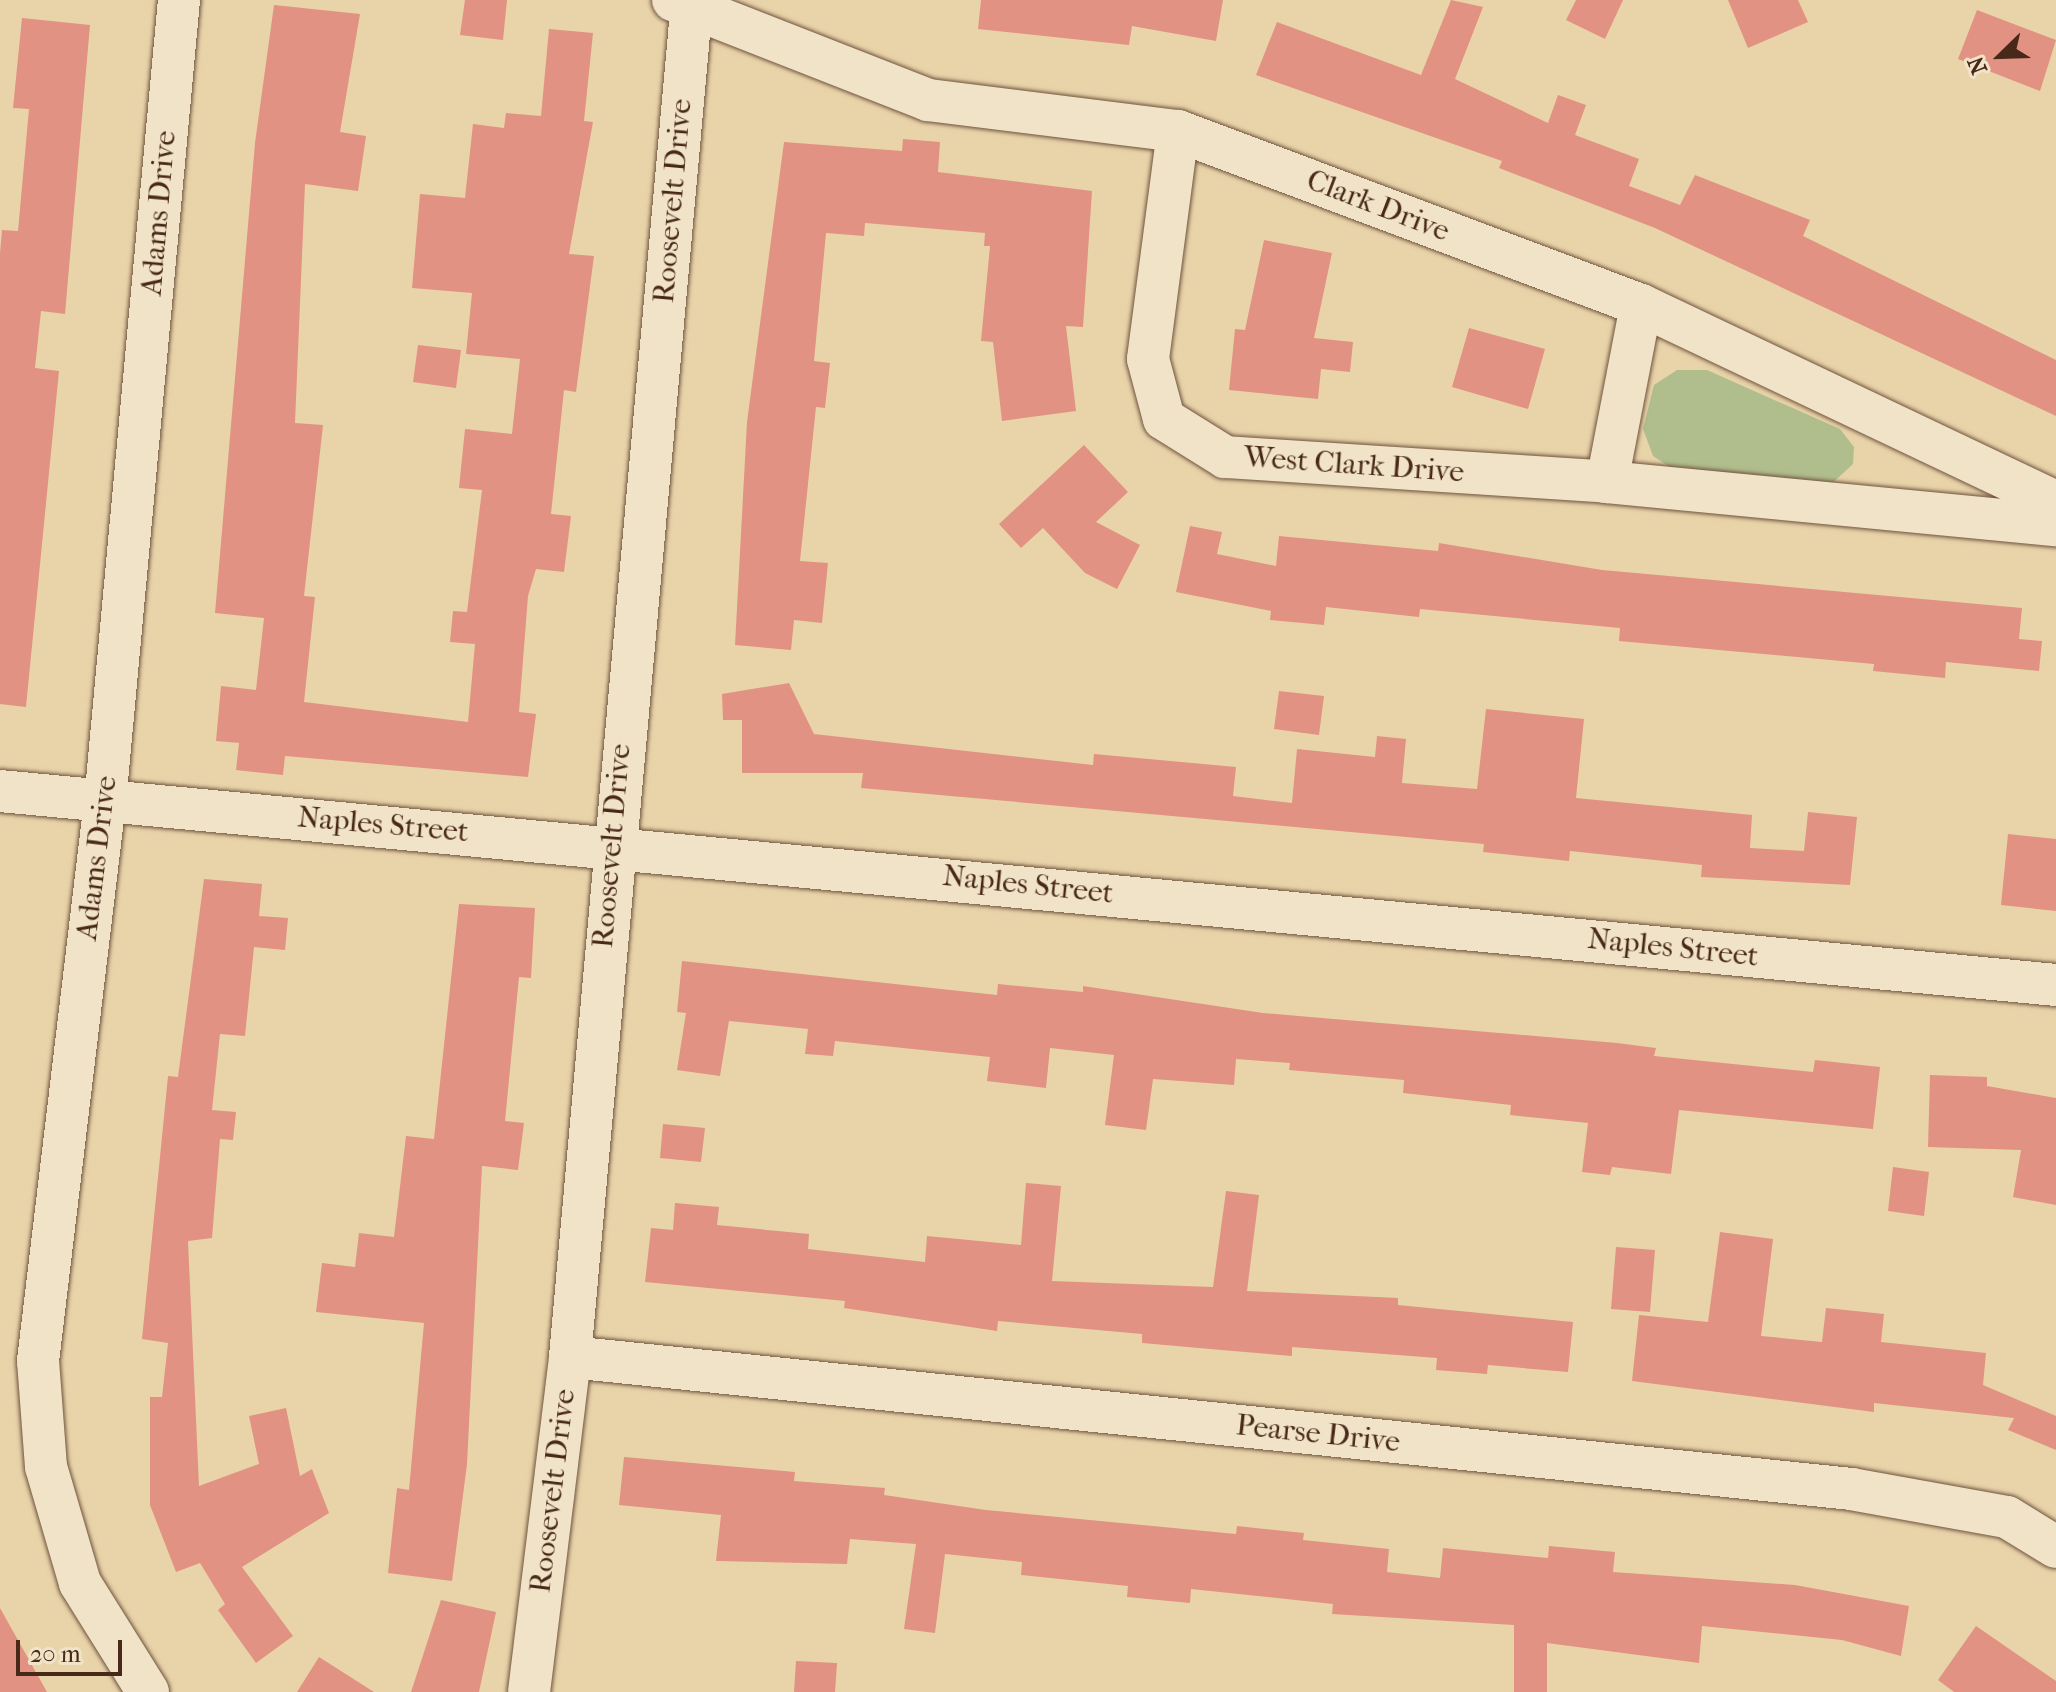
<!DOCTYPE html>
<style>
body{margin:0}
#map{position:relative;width:2056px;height:1692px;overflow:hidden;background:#e9d4aa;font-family:"IM FELL French Canon",serif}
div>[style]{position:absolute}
.green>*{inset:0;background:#b0be8d}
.building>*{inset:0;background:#e19282}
.roads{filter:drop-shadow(0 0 2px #70533d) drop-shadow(0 0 2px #70533d)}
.street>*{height:42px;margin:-21px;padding:0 21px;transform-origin:21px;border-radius:21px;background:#f1e3c8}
span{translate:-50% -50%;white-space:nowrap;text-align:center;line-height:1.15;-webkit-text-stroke:6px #f1e3c8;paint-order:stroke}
.street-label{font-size:30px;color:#482819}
.north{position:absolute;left:1960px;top:16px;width:80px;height:80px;-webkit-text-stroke:6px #f1e3c8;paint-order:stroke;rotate:247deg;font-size:22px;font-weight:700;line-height:32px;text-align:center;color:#482819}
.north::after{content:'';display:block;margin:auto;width:28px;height:36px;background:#482819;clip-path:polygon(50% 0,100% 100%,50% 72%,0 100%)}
.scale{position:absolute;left:16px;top:1640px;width:106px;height:36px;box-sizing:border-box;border:4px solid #482819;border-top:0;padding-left:10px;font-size:24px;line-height:28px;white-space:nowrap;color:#482819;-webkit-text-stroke:6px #f1e3c8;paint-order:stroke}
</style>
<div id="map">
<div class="green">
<div style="clip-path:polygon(1677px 370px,1707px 370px,1840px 429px,1854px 447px,1853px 464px,1826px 489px,1676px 471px,1653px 456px,1643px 429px,1654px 385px)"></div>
</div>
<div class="building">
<div style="clip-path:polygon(465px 0,507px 0,503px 40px,460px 35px)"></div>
<div style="clip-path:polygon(981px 0,1223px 0,1216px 41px,1132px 26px,1129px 45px,978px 29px)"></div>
<div style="clip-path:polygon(1451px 0,1483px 7px,1455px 79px,1548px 123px,1558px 95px,1586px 105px,1575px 135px,1639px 159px,1629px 186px,1680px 205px,1695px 175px,1810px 220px,1803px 236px,2056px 360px,2056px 416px,1655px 228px,1499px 168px,1502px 161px,1256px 75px,1277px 22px,1421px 75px)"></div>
<div style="clip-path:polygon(1576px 0,1623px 0,1605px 39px,1566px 20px)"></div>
<div style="clip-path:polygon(1728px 0,1798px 0,1808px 22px,1748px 48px)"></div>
<div style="clip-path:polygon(274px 5px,360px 14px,340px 132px,366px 136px,358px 191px,305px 184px,295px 423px,323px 425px,304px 596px,315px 597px,304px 702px,468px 722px,475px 644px,450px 642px,453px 611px,467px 612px,482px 490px,459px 488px,465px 429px,512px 434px,520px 359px,466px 354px,472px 293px,412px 288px,420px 194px,465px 198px,473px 124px,504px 128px,506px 113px,541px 116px,549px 29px,593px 33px,584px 121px,593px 122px,569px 254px,594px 256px,576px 392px,564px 390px,551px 514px,571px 516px,564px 572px,536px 569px,528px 596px,519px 712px,536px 714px,528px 777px,285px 756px,283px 775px,236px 770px,239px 743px,216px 741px,221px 686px,256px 690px,264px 618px,215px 613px,255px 143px)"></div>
<div style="clip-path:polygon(1977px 10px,2056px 40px,2040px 91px,1958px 59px)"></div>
<div style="clip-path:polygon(22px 18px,90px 25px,65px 314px,41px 311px,35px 368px,59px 371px,26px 707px,0 704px,0 253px,2px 230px,18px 231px,29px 109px,13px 108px)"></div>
<div style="clip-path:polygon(903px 139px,940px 142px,938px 172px,1092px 191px,1083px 327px,1066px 326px,1076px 411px,1002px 421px,993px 342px,981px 341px,990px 246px,984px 246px,985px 233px,865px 223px,864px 236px,826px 233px,814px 361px,830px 363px,825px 408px,816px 407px,800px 561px,828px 563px,822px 623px,794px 620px,791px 650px,735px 645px,747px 422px,784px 142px,902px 151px)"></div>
<div style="clip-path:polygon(1264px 240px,1332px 253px,1314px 338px,1353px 342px,1350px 372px,1321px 369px,1318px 399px,1229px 390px,1235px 329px,1245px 330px)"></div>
<div style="clip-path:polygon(1469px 328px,1545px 349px,1528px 409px,1452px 387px)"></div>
<div style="clip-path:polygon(418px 345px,461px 350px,456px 388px,413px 382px)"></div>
<div style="clip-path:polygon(1084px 445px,1128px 492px,1096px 522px,1140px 545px,1117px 589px,1085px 573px,1043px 528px,1021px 548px,999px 524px)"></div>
<div style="clip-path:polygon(1190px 526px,1222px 532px,1217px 554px,1276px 566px,1279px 536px,1438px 551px,1439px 543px,1602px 570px,2022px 608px,2019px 639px,2042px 641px,2039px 671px,1946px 662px,1945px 678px,1873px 671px,1874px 664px,1619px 641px,1620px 628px,1420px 609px,1419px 617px,1326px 607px,1324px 625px,1270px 620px,1271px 611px,1176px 592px)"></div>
<div style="clip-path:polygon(789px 683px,814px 734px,1093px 765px,1094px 754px,1236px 767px,1233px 796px,1292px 803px,1297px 749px,1375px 757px,1377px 736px,1406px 739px,1402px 783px,1477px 789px,1486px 709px,1584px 719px,1576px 798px,1752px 815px,1750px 848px,1804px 851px,1808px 812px,1857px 817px,1850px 885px,1701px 877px,1702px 865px,1570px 851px,1569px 861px,1483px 852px,1484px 844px,861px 788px,863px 773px,742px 773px,742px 720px,723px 720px,722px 694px)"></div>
<div style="clip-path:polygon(1279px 691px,1324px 696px,1319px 735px,1274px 729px)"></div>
<div style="clip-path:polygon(2008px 834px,2056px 839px,2056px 911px,2001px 905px)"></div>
<div style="clip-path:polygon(204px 879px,262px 884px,259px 916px,288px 918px,285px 950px,254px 947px,245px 1036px,220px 1034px,212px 1110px,236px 1112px,233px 1140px,220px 1139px,212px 1238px,188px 1241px,199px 1486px,259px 1464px,249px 1416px,286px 1408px,300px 1476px,312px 1469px,329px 1513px,242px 1567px,293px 1636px,256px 1663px,218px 1610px,225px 1604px,200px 1563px,176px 1572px,150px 1505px,150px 1397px,162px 1397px,168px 1343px,142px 1339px,168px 1076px,178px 1077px)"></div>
<div style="clip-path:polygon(459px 904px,535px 908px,531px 978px,519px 977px,505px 1121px,524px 1123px,518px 1170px,482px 1166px,467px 1464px,452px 1581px,388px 1573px,397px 1488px,409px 1490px,424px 1323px,316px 1312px,322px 1263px,355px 1267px,359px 1233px,394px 1237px,406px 1136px,434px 1139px)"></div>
<div style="clip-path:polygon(682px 961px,997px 995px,998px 984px,1083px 992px,1083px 986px,1263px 1013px,1617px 1043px,1656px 1048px,1654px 1056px,1813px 1072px,1815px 1060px,1880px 1067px,1873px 1129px,1679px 1110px,1671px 1174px,1612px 1167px,1610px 1175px,1582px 1172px,1588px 1123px,1510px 1115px,1511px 1105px,1403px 1093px,1404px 1080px,1289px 1070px,1290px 1063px,1236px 1059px,1234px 1085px,1153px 1079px,1146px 1130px,1105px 1125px,1114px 1055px,1050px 1048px,1046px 1088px,987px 1081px,990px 1057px,835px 1041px,833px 1056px,805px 1054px,808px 1029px,729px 1021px,720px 1076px,677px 1070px,686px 1013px,677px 1012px)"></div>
<div style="clip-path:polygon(1930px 1075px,1987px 1077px,1987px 1086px,2056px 1098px,2056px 1205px,2013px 1197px,2021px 1150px,1928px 1147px)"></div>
<div style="clip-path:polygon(663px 1124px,705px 1128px,701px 1162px,660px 1158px)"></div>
<div style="clip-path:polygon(1893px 1167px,1929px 1172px,1924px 1216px,1888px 1211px)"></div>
<div style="clip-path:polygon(1026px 1183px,1061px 1186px,1052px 1281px,1213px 1287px,1226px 1191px,1259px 1195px,1247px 1291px,1398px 1298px,1398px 1305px,1573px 1322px,1568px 1372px,1488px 1365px,1487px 1374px,1436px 1370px,1437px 1358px,1292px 1347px,1292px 1356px,1233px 1351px,1142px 1343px,1142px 1334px,998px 1321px,997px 1331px,844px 1308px,845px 1301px,645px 1282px,651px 1228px,673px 1230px,675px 1203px,719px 1207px,717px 1225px,809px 1234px,808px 1249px,925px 1262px,927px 1236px,1021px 1245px)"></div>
<div style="clip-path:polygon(1720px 1232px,1773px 1239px,1761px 1336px,1822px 1342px,1826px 1308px,1884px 1314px,1881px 1342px,1986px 1353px,1983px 1385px,2056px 1416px,2056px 1450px,2008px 1430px,2014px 1418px,1874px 1403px,1874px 1412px,1632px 1381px,1639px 1315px,1708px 1322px)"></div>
<div style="clip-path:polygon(1616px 1247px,1655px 1250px,1650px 1312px,1611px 1309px)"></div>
<div style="clip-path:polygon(624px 1457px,795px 1472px,794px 1481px,885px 1488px,884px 1495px,986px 1510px,1236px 1534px,1237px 1526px,1304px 1533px,1303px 1540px,1389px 1549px,1387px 1572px,1440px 1578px,1443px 1548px,1548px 1558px,1549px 1546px,1615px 1552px,1613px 1572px,1795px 1585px,1909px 1606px,1901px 1656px,1842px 1640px,1702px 1626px,1699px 1663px,1547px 1643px,1547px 1692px,1514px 1692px,1514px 1625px,1332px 1614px,1333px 1604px,1191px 1589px,1190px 1603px,1127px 1597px,1128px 1586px,1021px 1575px,1022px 1562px,945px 1554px,935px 1633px,904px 1629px,916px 1544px,850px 1539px,847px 1564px,716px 1561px,721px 1515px,619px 1505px)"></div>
<div style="clip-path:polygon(441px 1600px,496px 1612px,479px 1692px,411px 1692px)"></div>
<div style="clip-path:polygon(0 1608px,47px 1692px,0 1692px)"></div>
<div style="clip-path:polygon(1976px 1626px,2056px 1681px,2056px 1692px,1954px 1692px,1938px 1680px)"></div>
<div style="clip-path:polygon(319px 1657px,374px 1692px,297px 1692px)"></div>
<div style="clip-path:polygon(796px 1661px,837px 1663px,835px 1692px,794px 1692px)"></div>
</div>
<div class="roads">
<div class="street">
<div style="left:673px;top:0;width:274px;rotate:21.4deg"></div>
<div style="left:928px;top:100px;width:252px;rotate:7.1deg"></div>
<div style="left:1178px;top:131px;width:495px;rotate:20.6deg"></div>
<div style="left:1641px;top:305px;width:459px;rotate:25.4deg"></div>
<div style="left:1178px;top:131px;width:230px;rotate:97.5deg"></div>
<div style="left:1148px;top:359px;width:62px;rotate:75.1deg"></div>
<div style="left:1164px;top:419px;width:72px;rotate:31.9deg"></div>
<div style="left:1225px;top:457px;width:383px;rotate:3.7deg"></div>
<div style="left:1607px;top:482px;width:451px;rotate:5.5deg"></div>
<div style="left:1607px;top:482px;width:180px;rotate:-79.1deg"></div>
<div style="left:0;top:791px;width:2065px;rotate:5.39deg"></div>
<div style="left:570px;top:1357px;width:1288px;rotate:5.88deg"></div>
<div style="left:1851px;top:1489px;width:158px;rotate:10.2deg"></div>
<div style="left:2007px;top:1517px;width:57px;rotate:31.5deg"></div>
<div style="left:148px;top:1692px;width:128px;rotate:-122deg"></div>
<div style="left:80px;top:1583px;width:121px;rotate:-106.3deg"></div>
<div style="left:46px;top:1467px;width:106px;rotate:-94.3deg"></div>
<div style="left:38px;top:1361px;width:563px;rotate:-83.17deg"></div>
<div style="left:105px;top:802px;width:805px;rotate:-84.73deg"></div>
<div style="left:529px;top:1692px;width:337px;rotate:-83deg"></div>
<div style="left:570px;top:1357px;width:1362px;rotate:-84.86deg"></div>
</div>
</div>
<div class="street-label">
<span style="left:673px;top:201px;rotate:-85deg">Roosevelt Drive</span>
<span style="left:1378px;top:206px;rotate:21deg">Clark Drive</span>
<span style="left:159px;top:213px;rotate:-85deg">Adams Drive</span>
<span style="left:1354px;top:465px;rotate:4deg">West Clark Drive</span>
<span style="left:383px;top:825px;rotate:5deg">Naples Street</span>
<span style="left:612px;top:846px;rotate:-85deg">Roosevelt Drive</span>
<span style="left:97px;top:858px;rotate:-83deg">Adams Drive</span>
<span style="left:1028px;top:885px;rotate:6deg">Naples Street</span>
<span style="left:1673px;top:948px;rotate:6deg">Naples Street</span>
<span style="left:1318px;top:1434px;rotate:6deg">Pearse Drive</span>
<span style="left:553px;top:1491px;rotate:-83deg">Roosevelt Drive</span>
</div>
<div class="north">N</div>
<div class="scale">20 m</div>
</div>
